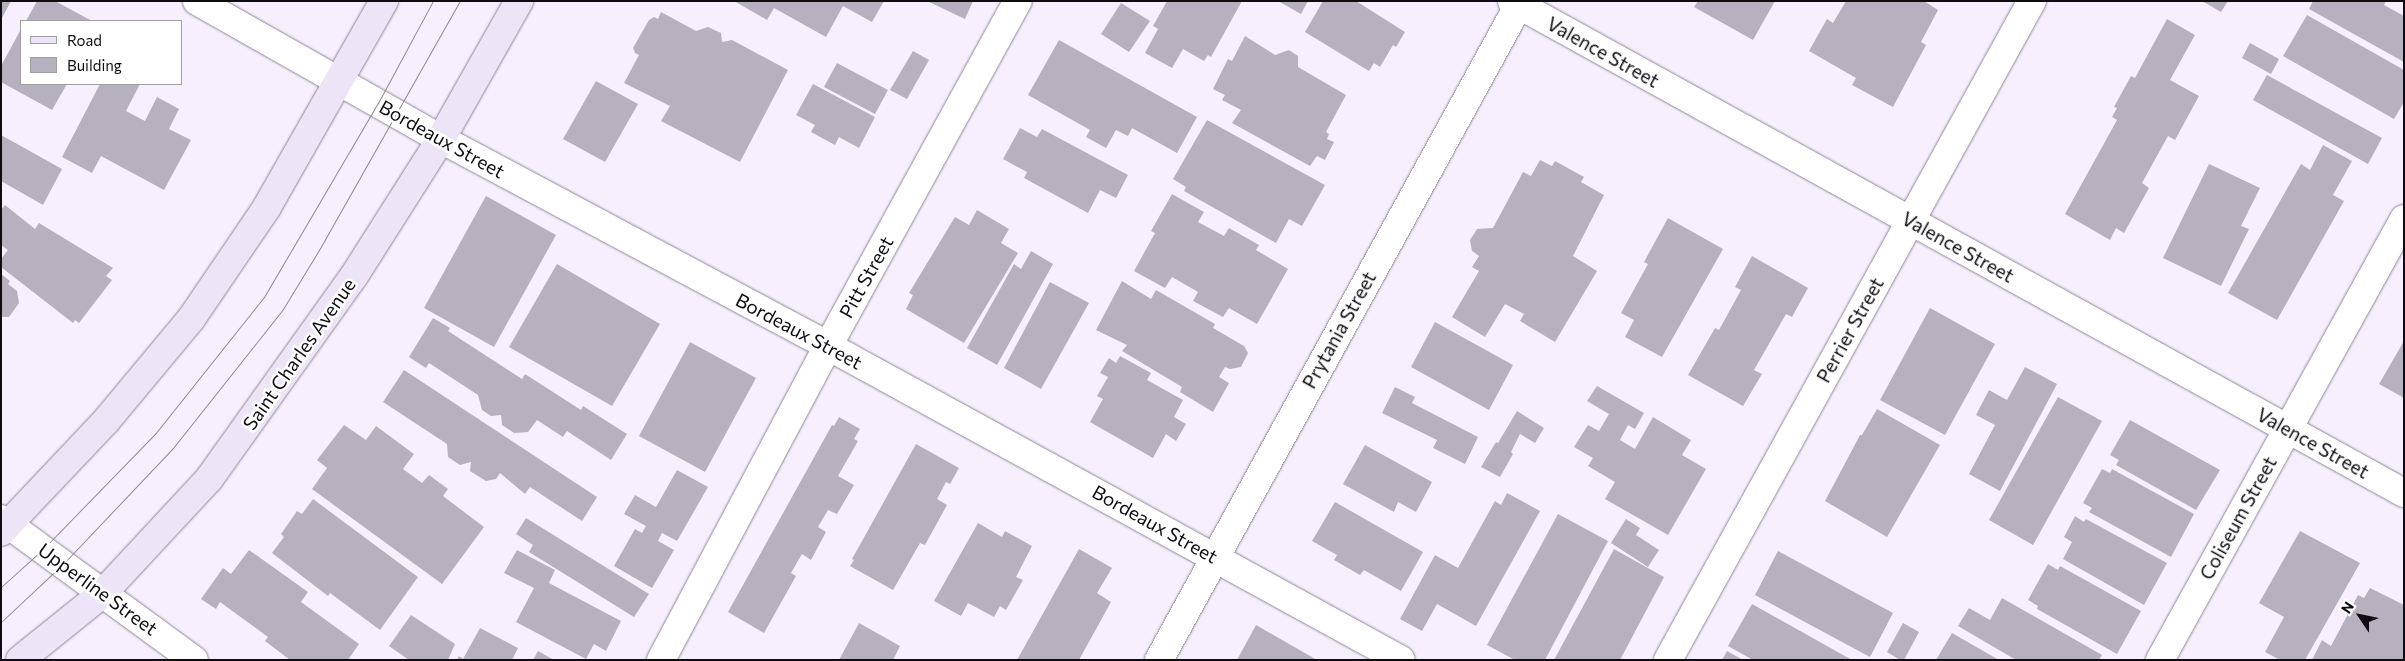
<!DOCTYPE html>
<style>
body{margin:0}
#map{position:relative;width:2405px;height:661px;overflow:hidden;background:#f7effe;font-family:Commissioner,sans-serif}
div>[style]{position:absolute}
.building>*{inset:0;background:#b7b0be}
.roads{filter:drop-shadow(0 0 1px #8e8795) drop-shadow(0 0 1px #8e8795)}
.minor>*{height:28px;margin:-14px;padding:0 14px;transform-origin:14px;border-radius:14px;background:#fff}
.secondary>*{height:28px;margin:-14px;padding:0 14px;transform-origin:14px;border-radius:14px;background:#eee4f7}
.tram>*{height:1px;margin:-0.5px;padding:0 0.5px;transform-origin:0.5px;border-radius:0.5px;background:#8b8690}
span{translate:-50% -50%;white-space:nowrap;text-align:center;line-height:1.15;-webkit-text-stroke:5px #fff;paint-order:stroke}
.street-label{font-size:19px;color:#0e0c11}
.frame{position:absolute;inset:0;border:2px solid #0e0c11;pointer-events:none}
.legend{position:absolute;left:20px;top:20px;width:162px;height:65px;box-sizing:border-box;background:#fff;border:1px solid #9f9ea0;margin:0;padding:6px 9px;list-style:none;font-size:15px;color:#0e0c11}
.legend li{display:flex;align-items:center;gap:10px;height:25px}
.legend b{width:25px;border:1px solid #9f9ea0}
.north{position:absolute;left:2335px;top:591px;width:50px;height:50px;-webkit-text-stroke:4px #fff;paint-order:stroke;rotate:304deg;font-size:14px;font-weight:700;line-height:20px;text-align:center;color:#0e0c11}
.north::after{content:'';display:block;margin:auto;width:18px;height:22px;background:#0e0c11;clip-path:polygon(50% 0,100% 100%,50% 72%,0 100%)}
</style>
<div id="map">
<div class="building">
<div style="clip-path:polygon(1px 1px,11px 1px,1px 20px)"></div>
<div style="clip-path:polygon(37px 1px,55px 1px,92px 21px,26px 21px)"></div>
<div style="clip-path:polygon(734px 1px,884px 1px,872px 22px,843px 6px,826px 37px,774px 8px,767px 20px)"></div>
<div style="clip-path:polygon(927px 1px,973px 1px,965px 19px)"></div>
<div style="clip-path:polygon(1167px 1px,1242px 1px,1211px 57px,1208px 55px,1204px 61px,1183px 49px,1172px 68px,1145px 53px,1158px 29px,1153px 26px)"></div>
<div style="clip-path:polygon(1278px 1px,1308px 1px,1301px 14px)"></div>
<div style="clip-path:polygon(1323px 1px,1356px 1px,1405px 32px,1396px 47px,1393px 45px,1380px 67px,1374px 63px,1369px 71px,1305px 32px)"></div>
<div style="clip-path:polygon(1698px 1px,1775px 1px,1753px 40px,1694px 7px)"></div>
<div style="clip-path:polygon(1846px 1px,1924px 1px,1938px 10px,1921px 42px,1926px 45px,1893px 107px,1852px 85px,1856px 78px,1809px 51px,1827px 19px,1833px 23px)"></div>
<div style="clip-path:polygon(2202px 1px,2228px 1px,2221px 12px)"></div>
<div style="clip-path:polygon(2313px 1px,2386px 1px,2384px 5px,2404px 16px,2404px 62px,2309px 9px)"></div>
<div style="clip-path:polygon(1121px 3px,1150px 21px,1129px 52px,1101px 34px)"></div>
<div style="clip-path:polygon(661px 12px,696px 31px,708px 27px,721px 33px,722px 42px,732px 40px,788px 70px,740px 162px,661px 121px,670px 106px,624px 83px,639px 55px,635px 53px,633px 48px,649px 20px,654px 17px,658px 19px)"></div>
<div style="clip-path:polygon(2307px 15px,2404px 70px,2404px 102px,2394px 119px,2283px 56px)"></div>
<div style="clip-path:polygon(2167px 19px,2195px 35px,2170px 80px,2199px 96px,2175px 140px,2168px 136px,2142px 183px,2149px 188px,2124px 233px,2116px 228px,2110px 240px,2065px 214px,2117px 120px,2112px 117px,2117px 108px,2114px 107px,2131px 76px,2135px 78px)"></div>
<div style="clip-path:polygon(21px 29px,21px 84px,67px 84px,52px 110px,1px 82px,1px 66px)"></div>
<div style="clip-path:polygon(1245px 36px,1275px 55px,1289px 50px,1298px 56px,1298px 67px,1346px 95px,1326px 132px,1329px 134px,1327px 139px,1334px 142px,1325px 160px,1317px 156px,1310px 166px,1232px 123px,1241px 110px,1222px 100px,1225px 95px,1213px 89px,1228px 59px,1232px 61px)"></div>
<div style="clip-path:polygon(1059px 40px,1197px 117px,1177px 153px,1132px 128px,1128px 136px,1116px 130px,1106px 148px,1086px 137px,1090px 130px,1028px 95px)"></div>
<div style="clip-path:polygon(2250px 43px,2279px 59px,2271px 74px,2242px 58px)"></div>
<div style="clip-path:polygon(913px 51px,929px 60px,907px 99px,890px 90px)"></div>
<div style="clip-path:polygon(837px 63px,888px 90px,875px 114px,824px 87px)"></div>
<div style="clip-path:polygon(2267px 75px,2382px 138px,2368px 164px,2253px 100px)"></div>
<div style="clip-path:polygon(596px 81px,638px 104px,605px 162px,563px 139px)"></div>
<div style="clip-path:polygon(100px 84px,140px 84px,126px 111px,145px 121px,157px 97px,179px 109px,169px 129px,191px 140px,164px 190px,101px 156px,92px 173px,62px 157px)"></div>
<div style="clip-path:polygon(813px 84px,875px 117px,859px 148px,839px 137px,835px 145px,811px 132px,815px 125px,796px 115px)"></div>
<div style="clip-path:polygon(1207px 120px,1325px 185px,1302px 226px,1289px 219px,1276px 243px,1184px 191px,1186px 187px,1173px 179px)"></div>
<div style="clip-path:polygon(1020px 128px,1037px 137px,1042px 129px,1128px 175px,1116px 198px,1100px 190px,1088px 213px,1024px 178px,1027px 172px,1003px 159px)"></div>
<div style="clip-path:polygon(1px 135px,62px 169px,43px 205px,1px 181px)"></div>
<div style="clip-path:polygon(2323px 145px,2352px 161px,2333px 195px,2344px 201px,2277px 320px,2228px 293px,2301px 164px,2310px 170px)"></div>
<div style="clip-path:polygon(1540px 160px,1552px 166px,1555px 161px,1584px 177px,1581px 182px,1604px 195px,1573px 256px,1597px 271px,1555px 342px,1520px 321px,1524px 314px,1505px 304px,1485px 337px,1452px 317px,1479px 271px,1472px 267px,1479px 256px,1472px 251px,1470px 240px,1477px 229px,1493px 228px,1523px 172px,1531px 176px)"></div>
<div style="clip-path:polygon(2209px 164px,2260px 188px,2241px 226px,2249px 229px,2221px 286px,2163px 258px)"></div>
<div style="clip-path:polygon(1172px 194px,1204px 212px,1198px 222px,1224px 236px,1229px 228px,1259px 245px,1256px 250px,1288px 269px,1257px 324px,1229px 308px,1223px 317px,1193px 301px,1198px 292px,1172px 277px,1165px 288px,1134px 271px,1155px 233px,1151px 231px)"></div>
<div style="clip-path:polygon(486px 196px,556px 235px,494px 347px,424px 308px)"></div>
<div style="clip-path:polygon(5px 205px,35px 229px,39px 223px,113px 268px,106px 276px,112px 280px,79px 323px,75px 320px,73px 323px,1px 267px,1px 259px,8px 250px,1px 245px,1px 210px)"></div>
<div style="clip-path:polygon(977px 210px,1009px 229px,1001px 243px,1018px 253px,964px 343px,906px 309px,913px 295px,909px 293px,955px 217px,969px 225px)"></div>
<div style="clip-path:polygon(1668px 218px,1723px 249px,1662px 357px,1625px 337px,1634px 320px,1621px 313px,1648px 264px,1644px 262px)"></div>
<div style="clip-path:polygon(1031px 251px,1053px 264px,997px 365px,967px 348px,1014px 264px,1021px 269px)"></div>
<div style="clip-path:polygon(1752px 256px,1808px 288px,1792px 317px,1786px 314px,1754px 370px,1762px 374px,1743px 406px,1688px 375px,1715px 328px,1719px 330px,1741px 290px,1735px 287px)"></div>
<div style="clip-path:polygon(557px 264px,660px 324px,612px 406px,509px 347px)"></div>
<div style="clip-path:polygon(1px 274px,10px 281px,8px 284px,17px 291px,19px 303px,9px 317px,1px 317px)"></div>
<div style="clip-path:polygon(1122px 281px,1151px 299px,1156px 290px,1215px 324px,1213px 328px,1244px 346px,1248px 353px,1241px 367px,1230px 369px,1225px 367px,1219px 377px,1229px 383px,1213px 412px,1180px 392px,1182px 387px,1122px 351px,1127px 345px,1096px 330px)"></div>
<div style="clip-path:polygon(1050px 282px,1089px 303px,1041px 389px,1004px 368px)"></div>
<div style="clip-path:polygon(1930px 308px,1995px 344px,1945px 435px,1880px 400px)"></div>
<div style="clip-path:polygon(433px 318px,450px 328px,448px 331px,522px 379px,525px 374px,581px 410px,583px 406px,627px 434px,611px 460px,567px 431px,563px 437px,537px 420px,528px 432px,514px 433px,502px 425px,501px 415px,491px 416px,482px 410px,478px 395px,429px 363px,426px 368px,409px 357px)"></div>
<div style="clip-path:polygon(1435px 322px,1513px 365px,1489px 410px,1411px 367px)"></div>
<div style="clip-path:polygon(2404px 341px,2404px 398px,2379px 384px)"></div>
<div style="clip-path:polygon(690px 342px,756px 378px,705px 472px,639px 436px)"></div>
<div style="clip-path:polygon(1120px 356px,1151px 373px,1147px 380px,1183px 400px,1174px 417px,1186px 424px,1176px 441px,1166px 434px,1153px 458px,1090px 422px,1103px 399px,1097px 396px,1108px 377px,1100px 373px,1109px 358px,1116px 363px)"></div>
<div style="clip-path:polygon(2025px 367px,2057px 384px,2000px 491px,1969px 474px,1995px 425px,1976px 415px,1989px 390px,2007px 400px)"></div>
<div style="clip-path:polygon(404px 370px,597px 497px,582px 521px,530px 487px,525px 494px,500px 473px,496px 479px,486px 481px,470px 471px,471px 462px,460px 465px,448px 457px,447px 444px,383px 402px)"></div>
<div style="clip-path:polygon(1597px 386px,1644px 413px,1635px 429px,1628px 425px,1620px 440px,1635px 449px,1653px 417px,1691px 440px,1682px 455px,1706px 469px,1668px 535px,1605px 499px,1615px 482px,1588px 466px,1593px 458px,1574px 447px,1588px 425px,1599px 431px,1609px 414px,1587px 401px)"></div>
<div style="clip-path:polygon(1395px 387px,1415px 397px,1412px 403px,1478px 437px,1465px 464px,1433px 448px,1437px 440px,1382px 413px)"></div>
<div style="clip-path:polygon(2058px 397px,2102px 421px,2033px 545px,1989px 520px)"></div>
<div style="clip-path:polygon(1877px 409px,1940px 445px,1887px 537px,1825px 501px,1860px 435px,1862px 435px)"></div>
<div style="clip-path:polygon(1517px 411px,1544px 428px,1535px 443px,1520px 434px,1511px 452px,1513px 454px,1500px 477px,1481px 467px,1496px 442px,1498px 443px)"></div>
<div style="clip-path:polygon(839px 417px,860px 429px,854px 439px,858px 441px,838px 476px,854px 485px,837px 514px,828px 510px,818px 527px,826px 532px,811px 560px,802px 554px,791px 573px,796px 576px,764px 633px,728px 612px,832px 425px,834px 426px)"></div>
<div style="clip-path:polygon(2130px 420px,2220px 470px,2196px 510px,2116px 465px,2119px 460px,2110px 455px)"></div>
<div style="clip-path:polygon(344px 425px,366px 440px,376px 426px,414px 454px,403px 469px,422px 483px,429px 475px,448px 489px,443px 496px,484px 527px,442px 584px,312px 489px,327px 468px,317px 460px)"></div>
<div style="clip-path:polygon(916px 444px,959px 468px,950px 484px,946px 482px,937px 499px,947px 505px,925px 545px,920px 543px,893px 590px,850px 566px,854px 560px,852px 559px)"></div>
<div style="clip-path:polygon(1365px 445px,1432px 482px,1416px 512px,1398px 502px,1394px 512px,1343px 484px)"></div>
<div style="clip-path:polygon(2102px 469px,2110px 473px,2112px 469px,2194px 514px,2171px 557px,2089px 512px,2092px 508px,2083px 503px)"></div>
<div style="clip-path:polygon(677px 470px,708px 487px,677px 541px,662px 533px,658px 541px,674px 550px,652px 588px,614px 566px,635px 529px,642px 533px,646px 526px,624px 514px,635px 495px,656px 507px)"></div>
<div style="clip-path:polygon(1507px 493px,1540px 511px,1476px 626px,1437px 604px,1422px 631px,1400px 619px,1435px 555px,1458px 568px,1495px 501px,1501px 505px)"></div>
<div style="clip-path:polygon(313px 499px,418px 577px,380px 630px,330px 593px,328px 596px,272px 553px,284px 537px,281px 534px,297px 511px,302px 514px)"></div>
<div style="clip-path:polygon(1335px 502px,1423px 552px,1401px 591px,1364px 570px,1360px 575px,1334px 560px,1337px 555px,1312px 541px)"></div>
<div style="clip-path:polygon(1558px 514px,1608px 541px,1545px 660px,1515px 660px,1487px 645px)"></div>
<div style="clip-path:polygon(2075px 516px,2084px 522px,2086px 519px,2167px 563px,2144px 605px,2063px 559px,2072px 542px,2064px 537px)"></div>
<div style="clip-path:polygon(526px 518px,649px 594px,634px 617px,529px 552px,533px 545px,516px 534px)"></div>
<div style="clip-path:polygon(1626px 519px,1640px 528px,1636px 535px,1659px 550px,1648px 567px,1611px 543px)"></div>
<div style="clip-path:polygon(978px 523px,1002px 537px,1005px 531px,1032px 546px,1016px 577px,1023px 580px,1006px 610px,1000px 606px,994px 617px,968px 603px,961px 616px,934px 601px)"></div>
<div style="clip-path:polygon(2300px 531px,2360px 563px,2305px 660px,2280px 660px,2265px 652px,2284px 617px,2259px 603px)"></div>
<div style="clip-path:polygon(1079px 549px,1112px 568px,1097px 593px,1111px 602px,1079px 660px,1017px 660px)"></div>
<div style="clip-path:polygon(1614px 549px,1664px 577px,1620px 660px,1554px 660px)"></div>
<div style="clip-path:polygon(249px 550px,308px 592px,301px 602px,359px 644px,348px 660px,290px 660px,265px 641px,268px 637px,220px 602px,216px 609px,201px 599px,223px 568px,231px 574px)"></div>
<div style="clip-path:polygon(517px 550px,555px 570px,549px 583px,621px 621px,606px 651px,594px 644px,586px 659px,516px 622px,534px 588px,504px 573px)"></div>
<div style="clip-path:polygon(1778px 551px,1893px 613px,1870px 657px,1755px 595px)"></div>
<div style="clip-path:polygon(2048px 564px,2058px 570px,2060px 566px,2141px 611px,2117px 654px,2037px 609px,2038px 606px,2028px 600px)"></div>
<div style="clip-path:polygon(2370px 588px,2404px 605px,2404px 660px,2312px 660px,2322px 640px,2331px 646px,2358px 595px,2364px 598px)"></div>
<div style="clip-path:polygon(2002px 598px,2102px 655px,2099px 660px,2016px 660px,1958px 626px,1969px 608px,1990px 620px)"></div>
<div style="clip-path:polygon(1752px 604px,1852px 660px,1753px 660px,1728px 646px)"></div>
<div style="clip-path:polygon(411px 615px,455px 644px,448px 660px,409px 660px,389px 646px)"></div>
<div style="clip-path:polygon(859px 623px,900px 646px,893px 660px,839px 660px)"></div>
<div style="clip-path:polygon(1903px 623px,1919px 632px,1904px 660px,1900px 660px,1887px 652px)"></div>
<div style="clip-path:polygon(1256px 625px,1317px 660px,1237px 660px)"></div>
<div style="clip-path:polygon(480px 628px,518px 648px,512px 660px,457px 660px,459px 656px,463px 659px)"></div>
<div style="clip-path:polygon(1952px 633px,1999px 660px,1936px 660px)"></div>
<div style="clip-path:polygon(538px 651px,554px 660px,533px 660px)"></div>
<div style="clip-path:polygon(1727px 651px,1743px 660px,1722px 660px)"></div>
</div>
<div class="roads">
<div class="minor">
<div style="left:197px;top:1px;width:280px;rotate:29.5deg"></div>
<div style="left:441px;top:139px;width:439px;rotate:28.1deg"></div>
<div style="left:828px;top:346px;width:653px;rotate:28.72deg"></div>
<div style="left:1512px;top:1px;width:1019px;rotate:28.88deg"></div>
<div style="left:1px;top:519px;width:239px;rotate:36.2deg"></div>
<div style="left:661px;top:660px;width:356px;rotate:-62deg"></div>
<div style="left:828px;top:346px;width:394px;rotate:-61.2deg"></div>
<div style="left:1159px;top:660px;width:752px;rotate:-61.22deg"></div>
<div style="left:1668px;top:660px;width:753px;rotate:-61.09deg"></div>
<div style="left:2160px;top:660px;width:504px;rotate:-61.04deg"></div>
</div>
<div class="secondary">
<div style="left:1px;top:532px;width:153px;rotate:-46.6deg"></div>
<div style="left:106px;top:421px;width:133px;rotate:-50.2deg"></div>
<div style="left:191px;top:319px;width:135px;rotate:-55.8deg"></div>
<div style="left:267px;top:207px;width:237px;rotate:-60.4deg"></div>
<div style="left:20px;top:660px;width:107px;rotate:-38.9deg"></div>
<div style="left:103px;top:593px;width:156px;rotate:-47.1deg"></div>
<div style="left:209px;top:479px;width:249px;rotate:-54.5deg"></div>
<div style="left:354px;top:276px;width:162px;rotate:-57.6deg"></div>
<div style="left:441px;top:139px;width:159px;rotate:-60.5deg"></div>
</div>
</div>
<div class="tram">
<div style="left:1px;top:587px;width:57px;rotate:-42.1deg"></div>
<div style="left:43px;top:549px;width:161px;rotate:-45.8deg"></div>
<div style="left:155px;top:434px;width:175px;rotate:-51.5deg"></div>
<div style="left:264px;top:297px;width:225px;rotate:-59.6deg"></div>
<div style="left:378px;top:103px;width:116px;rotate:-61.7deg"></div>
<div style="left:1px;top:622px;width:85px;rotate:-43.1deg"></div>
<div style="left:63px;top:564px;width:160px;rotate:-46.5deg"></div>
<div style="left:173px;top:448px;width:177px;rotate:-51.6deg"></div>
<div style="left:283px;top:309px;width:69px;rotate:-58.6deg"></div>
<div style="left:319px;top:250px;width:286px;rotate:-60.5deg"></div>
</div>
<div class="street-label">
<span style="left:1603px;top:52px;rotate:29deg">Valence Street</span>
<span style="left:442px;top:139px;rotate:29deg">Bordeaux Street</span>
<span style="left:1958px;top:247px;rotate:29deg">Valence Street</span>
<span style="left:866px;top:277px;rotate:-61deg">Pitt Street</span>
<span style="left:1339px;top:330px;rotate:-61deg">Prytania Street</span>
<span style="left:1850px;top:330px;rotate:-61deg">Perrier Street</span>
<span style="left:799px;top:331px;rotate:28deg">Bordeaux Street</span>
<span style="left:299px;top:354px;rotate:-55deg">Saint Charles Avenue</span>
<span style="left:2313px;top:443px;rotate:29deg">Valence Street</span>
<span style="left:2238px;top:518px;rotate:-61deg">Coliseum Street</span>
<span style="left:1155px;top:524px;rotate:29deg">Bordeaux Street</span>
<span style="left:98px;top:589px;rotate:36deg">Upperline Street</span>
</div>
<div class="frame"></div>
<ul class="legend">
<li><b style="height:6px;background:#eee4f7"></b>Road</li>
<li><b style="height:14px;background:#b7b0be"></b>Building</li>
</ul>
<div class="north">N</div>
</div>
